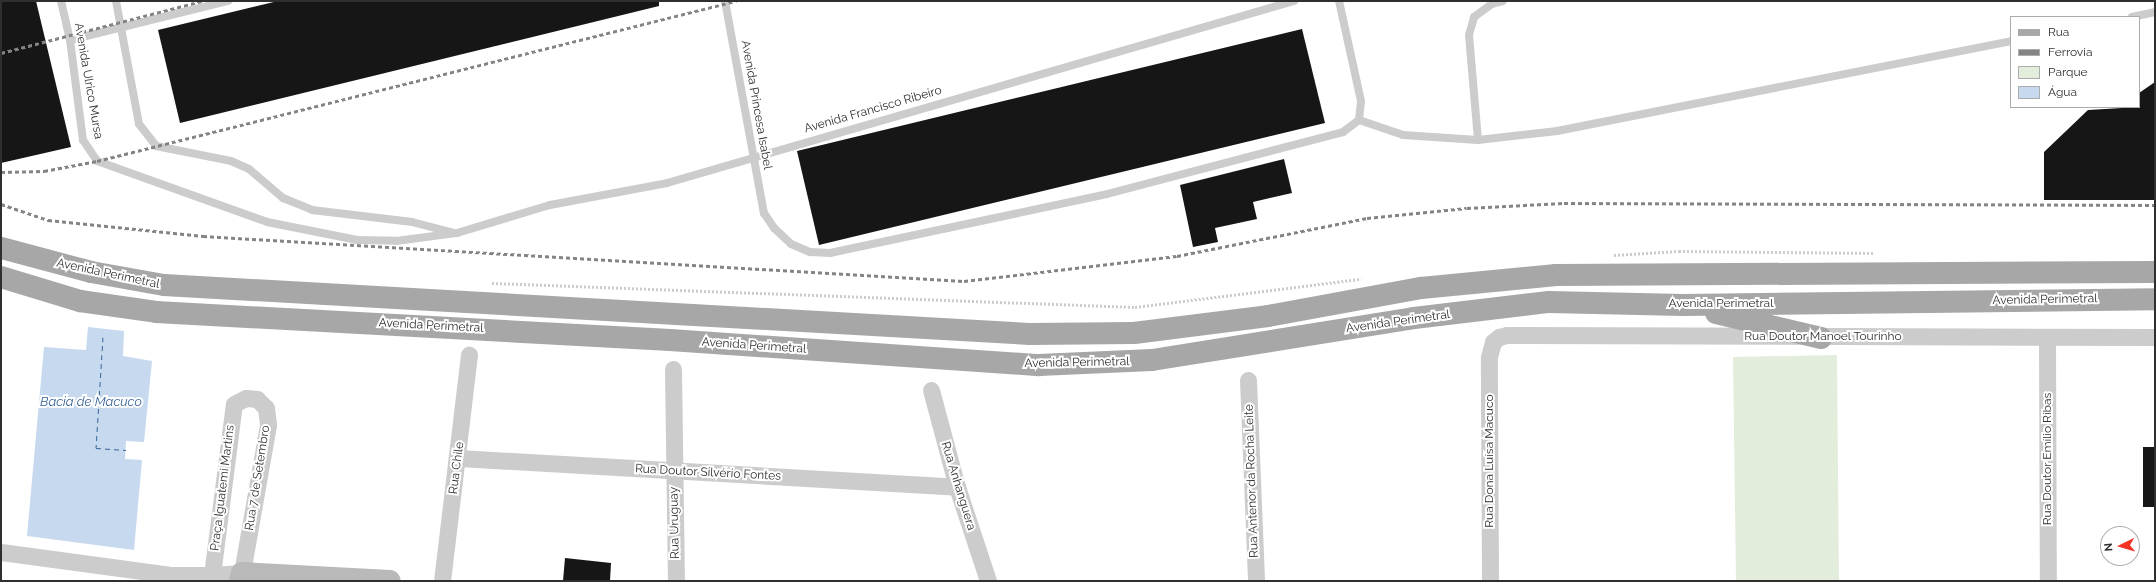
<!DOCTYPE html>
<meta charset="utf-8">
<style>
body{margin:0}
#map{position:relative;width:2156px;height:582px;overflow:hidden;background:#fff;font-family:Raleway,sans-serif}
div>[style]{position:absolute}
.green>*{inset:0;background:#e2eddb}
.water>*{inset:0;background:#c6d9ee}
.ferry>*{height:1px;margin-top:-0.5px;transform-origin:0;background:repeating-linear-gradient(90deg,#366398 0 5px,transparent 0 9px)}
.building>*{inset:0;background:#161616}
.path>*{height:2.5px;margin-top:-1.25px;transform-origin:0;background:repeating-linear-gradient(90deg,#ccc 0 2px,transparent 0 4px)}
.lane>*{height:8px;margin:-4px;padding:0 4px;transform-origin:4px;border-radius:4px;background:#ccc}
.street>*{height:17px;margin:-8.5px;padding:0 8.5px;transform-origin:8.5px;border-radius:8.5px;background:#ccc}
.secondary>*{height:22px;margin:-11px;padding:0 11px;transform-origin:11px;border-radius:11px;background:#b9b9b9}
.primary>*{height:22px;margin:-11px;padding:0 11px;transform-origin:11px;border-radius:11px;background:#a7a7a7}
.rail>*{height:3px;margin-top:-1.5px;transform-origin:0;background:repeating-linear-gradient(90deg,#848484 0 4px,transparent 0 7px)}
span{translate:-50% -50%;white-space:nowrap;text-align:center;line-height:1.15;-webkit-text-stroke:4px #fff;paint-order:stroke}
.street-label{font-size:12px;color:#2f2f2f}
.water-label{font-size:13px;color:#366398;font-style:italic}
.frame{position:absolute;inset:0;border:2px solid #2f2f2f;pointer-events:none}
.legend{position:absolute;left:2010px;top:16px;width:130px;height:92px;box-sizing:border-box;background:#fff;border:1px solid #acacac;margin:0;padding:5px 7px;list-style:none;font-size:12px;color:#2f2f2f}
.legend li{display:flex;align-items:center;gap:8px;height:20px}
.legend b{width:20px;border:1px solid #acacac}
.north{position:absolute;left:2100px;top:526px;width:40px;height:40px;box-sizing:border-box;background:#fff;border:1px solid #acacac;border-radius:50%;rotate:265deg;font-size:11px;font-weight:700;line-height:16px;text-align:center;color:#2f2f2f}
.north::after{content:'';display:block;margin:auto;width:14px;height:18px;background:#f33323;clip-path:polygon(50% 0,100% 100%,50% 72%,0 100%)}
</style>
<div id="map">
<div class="green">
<div style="clip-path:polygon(1837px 355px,1839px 581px,1736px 581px,1733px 357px)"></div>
</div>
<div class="water">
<div style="clip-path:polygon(88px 327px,124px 331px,123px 356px,152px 361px,144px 442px,126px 441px,125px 459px,142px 460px,134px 550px,27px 536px,44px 347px,86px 350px)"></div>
</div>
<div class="ferry">
<div style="left:103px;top:337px;width:111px;rotate:93.6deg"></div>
<div style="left:96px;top:448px;width:30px;rotate:4deg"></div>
</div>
<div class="building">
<div style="clip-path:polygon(1px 1px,36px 1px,71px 147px,1px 163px)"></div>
<div style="clip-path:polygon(278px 1px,659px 1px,659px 6px,180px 123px,158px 30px)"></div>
<div style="clip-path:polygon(1302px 29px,1325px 123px,819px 245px,797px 151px)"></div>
<div style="clip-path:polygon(2155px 82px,2155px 200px,2044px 200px,2044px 152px,2088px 110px,2139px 107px,2139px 93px)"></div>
<div style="clip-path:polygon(1284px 159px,1292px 193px,1253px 202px,1257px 219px,1215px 228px,1218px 242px,1193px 247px,1180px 185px)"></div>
<div style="clip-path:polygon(2143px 447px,2155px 447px,2155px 507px,2143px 507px)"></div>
<div style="clip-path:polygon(565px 558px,611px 563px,610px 581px,563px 581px)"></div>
</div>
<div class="path">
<div style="left:1614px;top:255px;width:65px;rotate:-3.5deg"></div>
<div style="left:1679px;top:251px;width:196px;rotate:0.6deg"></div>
<div style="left:492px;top:283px;width:643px;rotate:2.14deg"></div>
<div style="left:1135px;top:307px;width:228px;rotate:-7.1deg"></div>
</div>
<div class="lane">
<div style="left:61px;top:1px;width:40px;rotate:77deg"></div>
<div style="left:70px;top:40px;width:101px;rotate:82.6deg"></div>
<div style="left:83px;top:140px;width:25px;rotate:56deg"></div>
<div style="left:97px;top:161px;width:181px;rotate:19.7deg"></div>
<div style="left:267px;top:222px;width:92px;rotate:11.3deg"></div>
<div style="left:357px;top:240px;width:39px;rotate:1deg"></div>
<div style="left:396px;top:241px;width:62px;rotate:-7.5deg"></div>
<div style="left:457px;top:233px;width:97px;rotate:-16.8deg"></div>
<div style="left:550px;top:205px;width:119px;rotate:-10.6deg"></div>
<div style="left:667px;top:183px;width:653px;rotate:-16.19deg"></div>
<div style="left:116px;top:1px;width:125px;rotate:79.4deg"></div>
<div style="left:139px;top:124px;width:28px;rotate:52deg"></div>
<div style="left:156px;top:146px;width:76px;rotate:11.3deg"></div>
<div style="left:231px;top:161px;width:20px;rotate:24deg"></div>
<div style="left:249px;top:169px;width:45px;rotate:40.5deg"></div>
<div style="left:283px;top:198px;width:31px;rotate:22deg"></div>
<div style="left:312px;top:210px;width:101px;rotate:6.8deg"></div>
<div style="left:412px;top:222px;width:43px;rotate:14.7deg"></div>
<div style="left:725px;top:1px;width:216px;rotate:79.6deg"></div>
<div style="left:764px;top:213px;width:18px;rotate:56deg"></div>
<div style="left:774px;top:228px;width:23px;rotate:43deg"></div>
<div style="left:791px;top:244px;width:21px;rotate:23deg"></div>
<div style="left:810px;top:252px;width:20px;rotate:3deg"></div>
<div style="left:830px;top:253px;width:283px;rotate:-12deg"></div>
<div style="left:1107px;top:194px;width:244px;rotate:-14.7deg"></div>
<div style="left:1343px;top:132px;width:20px;rotate:-37deg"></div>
<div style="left:1359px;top:120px;width:19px;rotate:-84deg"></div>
<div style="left:1361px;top:101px;width:102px;rotate:-102.4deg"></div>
<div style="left:2132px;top:17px;width:24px;rotate:-12deg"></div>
<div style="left:70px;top:40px;width:163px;rotate:-13.9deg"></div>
<div style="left:1359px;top:120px;width:46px;rotate:18.8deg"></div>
<div style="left:1403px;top:135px;width:75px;rotate:3.8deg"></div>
<div style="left:1478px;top:140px;width:80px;rotate:-6.5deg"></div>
<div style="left:1557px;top:131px;width:463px;rotate:-11.2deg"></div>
<div style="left:1478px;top:140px;width:105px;rotate:-94.9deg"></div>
<div style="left:1469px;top:35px;width:19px;rotate:-74deg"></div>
<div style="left:1474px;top:17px;width:22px;rotate:-36deg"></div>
<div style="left:1492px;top:4px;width:11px;rotate:-15deg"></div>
</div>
<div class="street">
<div style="left:2047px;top:338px;width:243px;rotate:89.8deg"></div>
<div style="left:673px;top:369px;width:212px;rotate:89.2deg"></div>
<div style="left:1248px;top:380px;width:201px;rotate:87.7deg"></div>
<div style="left:931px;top:390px;width:100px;rotate:75deg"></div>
<div style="left:957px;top:487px;width:99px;rotate:71.7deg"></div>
<div style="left:459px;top:458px;width:499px;rotate:3.3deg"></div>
<div style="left:1px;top:552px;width:173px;rotate:7.7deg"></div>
<div style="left:172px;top:575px;width:40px"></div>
<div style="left:212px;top:575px;width:172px;rotate:-82.7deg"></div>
<div style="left:234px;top:404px;width:13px;rotate:-27deg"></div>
<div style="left:246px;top:398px;width:11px;rotate:5deg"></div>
<div style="left:257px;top:399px;width:13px;rotate:45deg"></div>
<div style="left:266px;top:408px;width:17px;rotate:83deg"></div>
<div style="left:268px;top:425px;width:150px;rotate:100deg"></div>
<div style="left:242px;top:573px;width:30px;rotate:176deg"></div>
<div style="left:442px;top:581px;width:228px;rotate:-83.2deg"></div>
<div style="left:1490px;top:581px;width:224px;rotate:-90.3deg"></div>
<div style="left:1489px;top:357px;width:16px;rotate:-75deg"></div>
<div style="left:1493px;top:342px;width:8px;rotate:-40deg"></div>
<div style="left:1499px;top:337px;width:8px;rotate:-14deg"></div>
<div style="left:1507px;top:335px;width:648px;rotate:0.18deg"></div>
</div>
<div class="secondary">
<div style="left:240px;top:581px;width:8px;rotate:-76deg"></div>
<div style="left:242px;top:573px;width:148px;rotate:3.1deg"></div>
</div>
<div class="primary">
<div style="left:1px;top:248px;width:93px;rotate:14.9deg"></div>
<div style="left:91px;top:272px;width:74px;rotate:10.1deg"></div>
<div style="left:164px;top:285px;width:867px;rotate:3.24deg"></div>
<div style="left:1030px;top:334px;width:104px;rotate:-0.6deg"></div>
<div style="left:1134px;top:333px;width:135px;rotate:-7.2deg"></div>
<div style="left:1268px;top:316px;width:156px;rotate:-10.4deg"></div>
<div style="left:1421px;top:288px;width:136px;rotate:-5.5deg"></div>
<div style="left:1556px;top:275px;width:599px;rotate:-0.29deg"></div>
<div style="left:1px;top:277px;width:83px;rotate:16.9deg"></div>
<div style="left:80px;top:301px;width:77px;rotate:8.2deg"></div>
<div style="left:156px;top:312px;width:515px;rotate:3.12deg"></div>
<div style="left:670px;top:340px;width:370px;rotate:3.9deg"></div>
<div style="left:1039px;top:365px;width:113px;rotate:-2.5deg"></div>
<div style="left:1152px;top:360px;width:265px;rotate:-9.1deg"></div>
<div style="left:1414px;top:318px;width:136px;rotate:-6.8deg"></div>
<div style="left:1549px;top:302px;width:134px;rotate:1.3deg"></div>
<div style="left:1683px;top:305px;width:472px;rotate:-0.7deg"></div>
<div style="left:1716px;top:313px;width:108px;rotate:13.4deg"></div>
</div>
<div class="rail">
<div style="left:1px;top:53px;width:208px;rotate:-14.5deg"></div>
<div style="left:1px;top:172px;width:43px;rotate:-1.3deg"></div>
<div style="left:44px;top:171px;width:54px;rotate:-10.7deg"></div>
<div style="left:97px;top:161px;width:659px;rotate:-14.06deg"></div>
<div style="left:1px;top:204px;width:50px;rotate:18.8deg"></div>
<div style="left:48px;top:220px;width:156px;rotate:5.9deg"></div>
<div style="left:203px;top:236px;width:762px;rotate:3.38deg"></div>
<div style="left:964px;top:281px;width:214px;rotate:-6.7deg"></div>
<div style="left:1177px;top:256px;width:194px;rotate:-11.3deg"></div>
<div style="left:1367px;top:218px;width:100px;rotate:-5.7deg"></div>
<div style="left:1467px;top:208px;width:97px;rotate:-3deg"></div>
<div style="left:1564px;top:203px;width:591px;rotate:0.19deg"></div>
</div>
<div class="street-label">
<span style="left:88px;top:81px;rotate:80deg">Avenida Ulrico Mursa</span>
<span style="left:756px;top:105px;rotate:80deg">Avenida Princesa Isabel</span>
<span style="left:873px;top:110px;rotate:-16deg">Avenida Francisco Ribeiro</span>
<span style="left:108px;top:274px;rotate:12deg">Avenida Perimetral</span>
<span style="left:2045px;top:300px;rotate:-1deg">Avenida Perimetral</span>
<span style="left:1721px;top:304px">Avenida Perimetral</span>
<span style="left:1398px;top:322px;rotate:-8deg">Avenida Perimetral</span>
<span style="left:431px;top:326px;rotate:3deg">Avenida Perimetral</span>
<span style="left:1823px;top:337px">Rua Doutor Manoel Tourinho</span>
<span style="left:754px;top:346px;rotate:4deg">Avenida Perimetral</span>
<span style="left:1077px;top:363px;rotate:-1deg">Avenida Perimetral</span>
<span style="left:2048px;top:459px;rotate:-90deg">Rua Doutor Emílio Ribas</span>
<span style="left:1490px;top:461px;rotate:-90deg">Rua Dona Luísa Macuco</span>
<span style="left:457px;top:468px;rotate:-83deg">Rua Chile</span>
<span style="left:708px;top:473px;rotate:3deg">Rua Doutor Silvério Fontes</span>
<span style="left:258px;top:478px;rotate:-81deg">Rua 7 de Setembro</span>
<span style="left:1252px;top:481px;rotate:-92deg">Rua Antenor da Rocha Leite</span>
<span style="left:958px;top:486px;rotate:73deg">Rua Anhanguera</span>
<span style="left:223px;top:488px;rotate:-83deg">Praça Iguatemi Martins</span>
<span style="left:675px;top:523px;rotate:-91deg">Rua Uruguay</span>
</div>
<div class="water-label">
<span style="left:91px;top:402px">Bacia de Macuco</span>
</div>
<div class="frame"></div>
<ul class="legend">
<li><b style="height:5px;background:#a7a7a7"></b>Rua</li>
<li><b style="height:5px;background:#848484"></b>Ferrovia</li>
<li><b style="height:11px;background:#e2eddb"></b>Parque</li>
<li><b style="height:11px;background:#c6d9ee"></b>Água</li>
</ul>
<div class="north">N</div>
</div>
